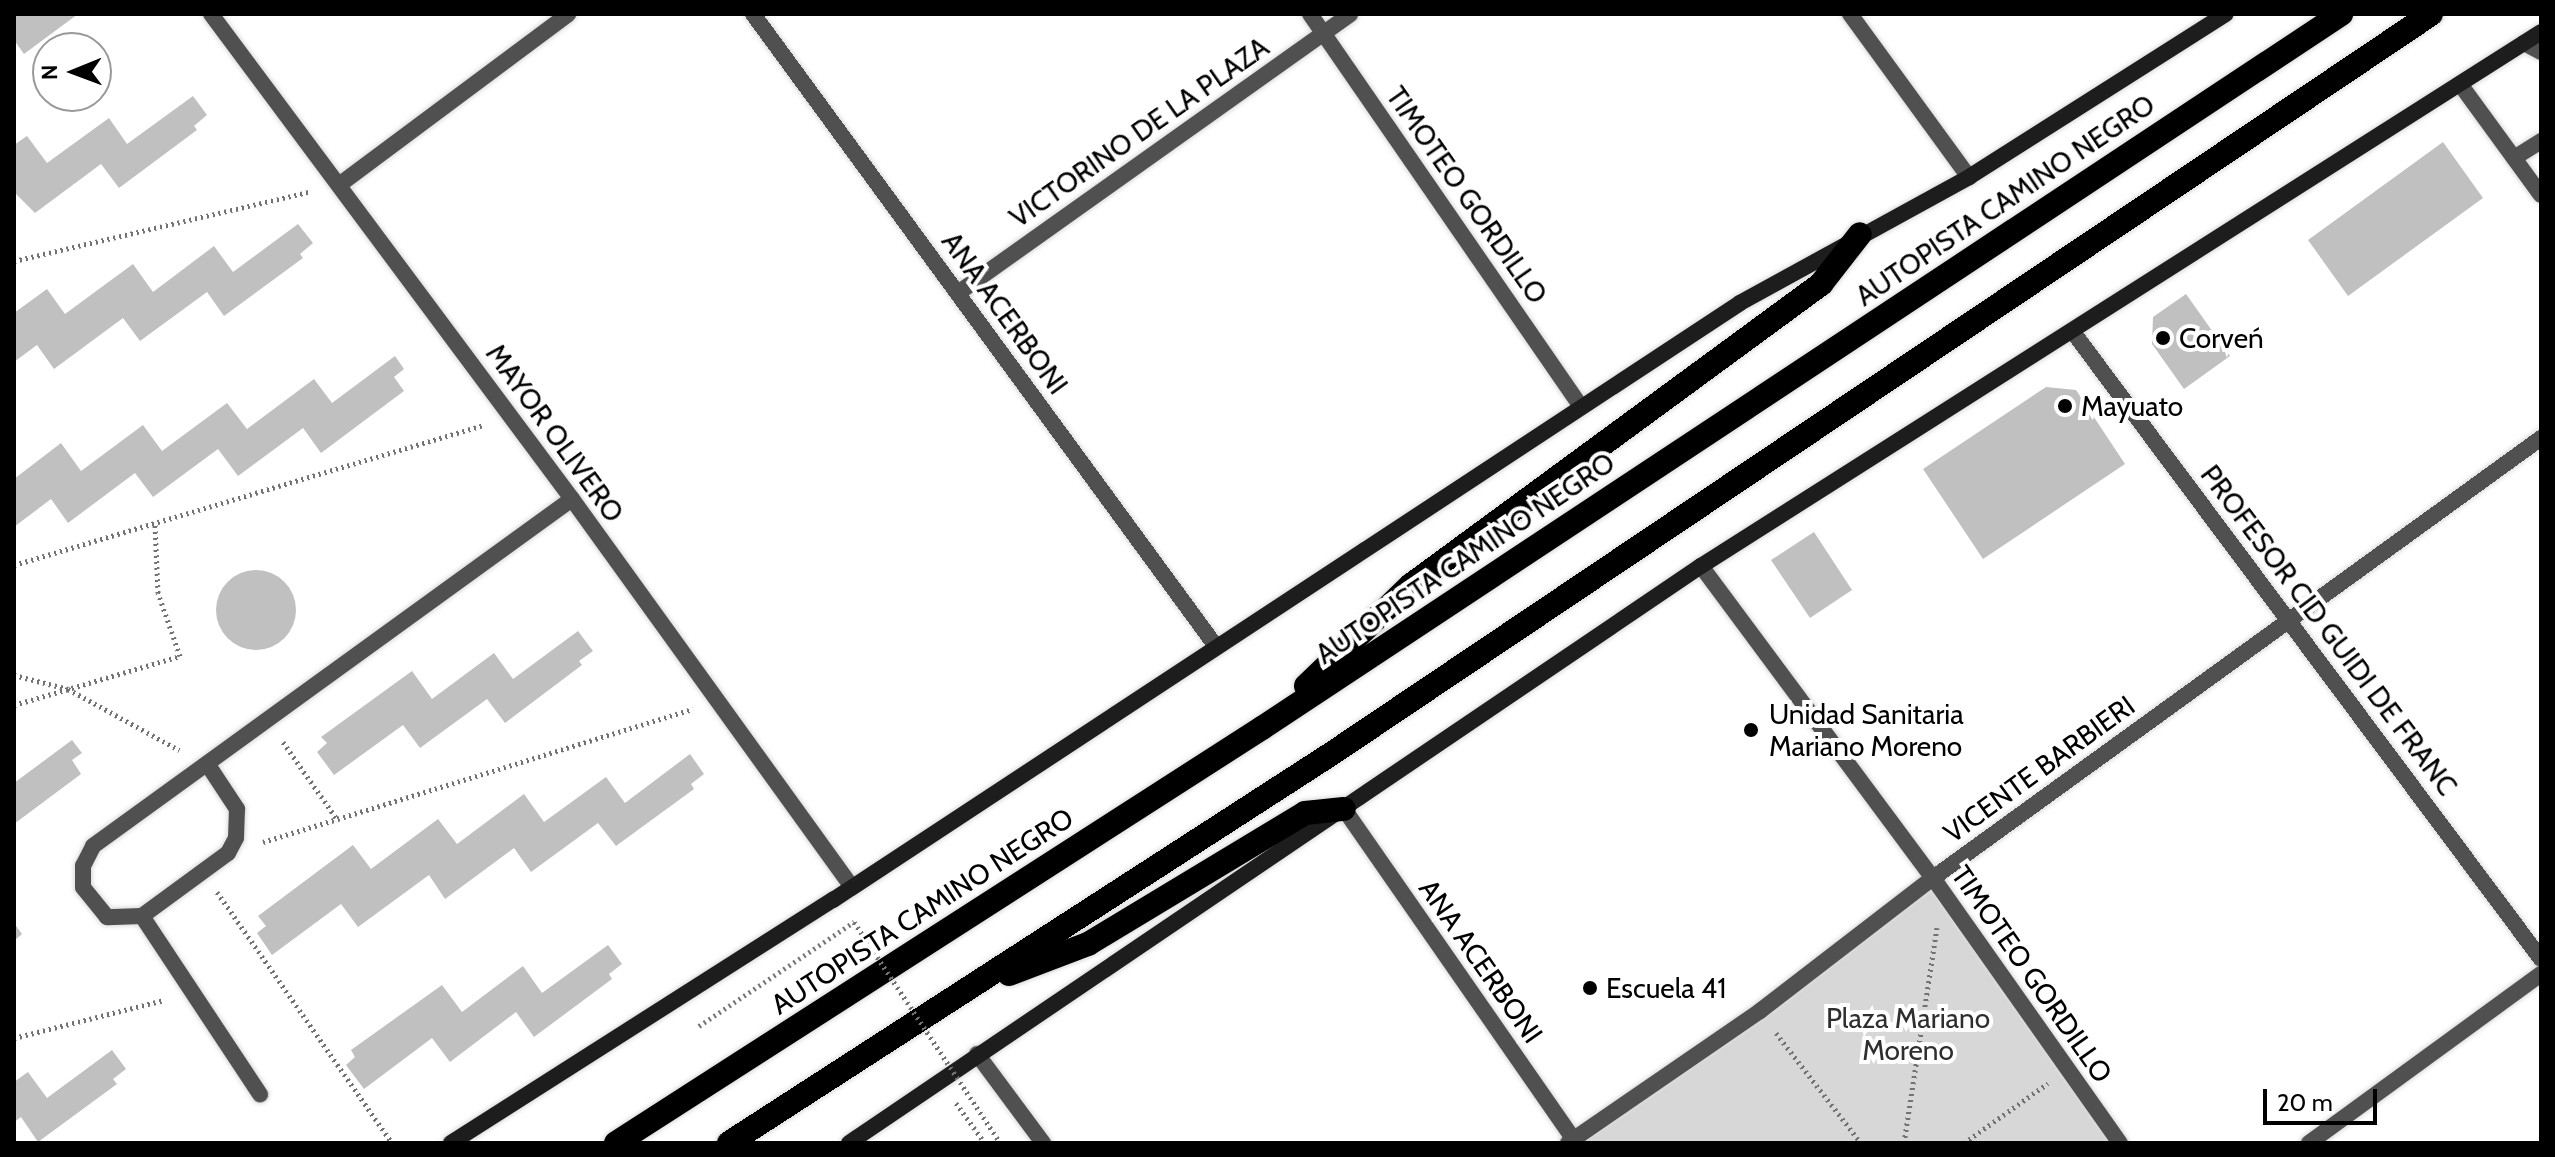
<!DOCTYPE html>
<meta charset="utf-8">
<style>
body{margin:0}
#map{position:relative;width:2555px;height:1157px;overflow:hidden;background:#fff;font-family:Cabin,sans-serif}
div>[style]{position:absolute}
.green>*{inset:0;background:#d7d7d7}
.building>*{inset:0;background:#c0c0c0}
.round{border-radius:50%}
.path>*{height:5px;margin-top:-2.5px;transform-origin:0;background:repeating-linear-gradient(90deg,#727272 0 2px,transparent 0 6px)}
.roads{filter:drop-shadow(0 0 2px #dbdbdb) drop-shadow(0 0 2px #dbdbdb)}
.lane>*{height:16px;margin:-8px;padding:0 8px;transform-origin:8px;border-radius:8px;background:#505050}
.street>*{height:16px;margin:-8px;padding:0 8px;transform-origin:8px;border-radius:8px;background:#505050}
.secondary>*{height:16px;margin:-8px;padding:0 8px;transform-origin:8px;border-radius:8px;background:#1d1d1d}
.highway>*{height:24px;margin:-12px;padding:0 12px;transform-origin:12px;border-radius:12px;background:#000}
.path-bridge>*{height:5px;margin-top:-2.5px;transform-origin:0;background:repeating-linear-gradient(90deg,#727272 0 2px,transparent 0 6px)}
.dots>*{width:22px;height:22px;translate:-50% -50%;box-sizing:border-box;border:4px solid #fff;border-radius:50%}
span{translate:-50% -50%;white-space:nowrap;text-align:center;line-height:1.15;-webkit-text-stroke:8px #fff;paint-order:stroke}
.street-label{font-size:28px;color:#000}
.poi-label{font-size:28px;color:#000}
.left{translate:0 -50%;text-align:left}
.park-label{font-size:28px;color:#2e2e2e}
.frame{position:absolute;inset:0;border:16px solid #000;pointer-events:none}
.north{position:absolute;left:32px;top:32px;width:80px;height:80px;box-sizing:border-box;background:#fff;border:2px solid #999;border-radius:50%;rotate:269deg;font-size:22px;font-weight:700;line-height:32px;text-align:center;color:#000}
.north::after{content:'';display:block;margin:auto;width:28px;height:36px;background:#000;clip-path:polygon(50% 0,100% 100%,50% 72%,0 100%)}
.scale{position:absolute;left:2263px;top:1089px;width:114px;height:36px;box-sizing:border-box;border:4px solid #000;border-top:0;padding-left:10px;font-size:24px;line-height:28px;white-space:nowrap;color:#000;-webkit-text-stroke:6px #fff;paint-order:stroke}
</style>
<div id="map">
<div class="green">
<div style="clip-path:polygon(1933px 878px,2120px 1143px,1576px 1143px)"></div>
</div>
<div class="building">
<div style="clip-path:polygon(14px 14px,78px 14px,24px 54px,14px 40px)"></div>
<div style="clip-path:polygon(193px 96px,207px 115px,194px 126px,197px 130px,119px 188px,101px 164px,35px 213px,14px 192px,14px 145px,27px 136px,47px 163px,109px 118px,127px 144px)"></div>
<div style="clip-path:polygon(2443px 142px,2483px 198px,2348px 296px,2308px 240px)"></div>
<div style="clip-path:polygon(298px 224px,313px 243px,300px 254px,303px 258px,224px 316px,207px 292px,140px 341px,123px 318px,54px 369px,37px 345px,14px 362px,14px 313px,47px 289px,65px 314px,133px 264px,153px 292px,214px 246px,233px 272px)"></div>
<div style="clip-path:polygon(2186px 294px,2230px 356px,2184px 389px,2152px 344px,2153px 317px)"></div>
<div style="clip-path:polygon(395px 356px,404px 369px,394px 377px,404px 391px,321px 453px,303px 428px,238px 476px,218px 449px,153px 497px,135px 473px,68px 523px,51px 499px,14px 527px,14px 479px,61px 443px,81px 471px,143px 425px,162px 451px,227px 403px,247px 429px,314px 379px,332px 403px)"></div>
<div style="clip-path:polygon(2046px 387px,2076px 390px,2125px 464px,1983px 559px,1923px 469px)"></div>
<div style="clip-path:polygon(1814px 532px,1852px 590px,1810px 618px,1771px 560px)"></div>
<div class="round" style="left:216px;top:570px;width:80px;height:80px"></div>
<div style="clip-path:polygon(578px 631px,593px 651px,579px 661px,582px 665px,505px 723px,487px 699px,420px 748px,403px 725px,334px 775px,317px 752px,327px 743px,321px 737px,412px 671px,432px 699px,494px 653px,513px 679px)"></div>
<div style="clip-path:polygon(72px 740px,82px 753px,72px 760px,81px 774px,14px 824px,14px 783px)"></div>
<div style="clip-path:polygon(690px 754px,704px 774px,691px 784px,694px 789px,616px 846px,598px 823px,531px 872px,514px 848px,445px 899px,429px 875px,358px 927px,341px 904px,272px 955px,257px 933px,266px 926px,258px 916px,353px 845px,371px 869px,438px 819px,457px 844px,524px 794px,544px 822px,606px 777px,625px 803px)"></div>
<div style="clip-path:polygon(14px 923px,22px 934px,14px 941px)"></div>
<div style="clip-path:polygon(608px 945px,622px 964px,609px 974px,612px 979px,534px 1037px,516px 1012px,450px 1062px,432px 1038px,364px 1089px,346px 1065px,355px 1057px,351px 1050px,442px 985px,462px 1012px,523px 966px,542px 993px)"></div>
<div style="clip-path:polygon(112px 1050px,126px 1069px,113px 1079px,117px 1084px,38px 1142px,21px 1117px,14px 1122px,14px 1082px,28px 1072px,47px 1098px)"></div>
</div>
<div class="path">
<div style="left:14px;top:261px;width:303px;rotate:-13.2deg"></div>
<div style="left:14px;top:565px;width:489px;rotate:-16.6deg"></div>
<div style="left:14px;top:675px;width:56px;rotate:14.5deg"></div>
<div style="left:68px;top:689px;width:127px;rotate:28.8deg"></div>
<div style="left:14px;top:705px;width:173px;rotate:-16.4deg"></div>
<div style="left:180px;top:656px;width:67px;rotate:-109.2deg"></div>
<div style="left:158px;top:593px;width:69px;rotate:-92.5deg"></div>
<div style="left:283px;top:742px;width:94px;rotate:55deg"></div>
<div style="left:263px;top:842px;width:450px;rotate:-17.2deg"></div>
<div style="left:217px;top:892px;width:306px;rotate:55.1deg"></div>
<div style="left:1776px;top:1033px;width:139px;rotate:52.3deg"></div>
<div style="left:14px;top:1038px;width:155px;rotate:-14.2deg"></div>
<div style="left:956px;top:1103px;width:49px;rotate:54.1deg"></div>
<div style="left:1904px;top:1143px;width:218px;rotate:-81.3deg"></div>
<div style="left:1964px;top:1143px;width:103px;rotate:-35.5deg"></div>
</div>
<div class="roads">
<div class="lane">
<div style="left:2524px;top:43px;width:19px;rotate:28deg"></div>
<div style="left:2514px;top:158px;width:32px;rotate:-32deg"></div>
<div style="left:208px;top:765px;width:53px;rotate:56.6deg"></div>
<div style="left:237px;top:809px;width:29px;rotate:92deg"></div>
<div style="left:236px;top:838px;width:17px;rotate:118deg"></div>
<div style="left:228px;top:853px;width:107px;rotate:143.8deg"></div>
<div style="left:142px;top:916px;width:35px;rotate:178deg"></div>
<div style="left:107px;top:917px;width:38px;rotate:-129deg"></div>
<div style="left:83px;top:887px;width:21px;rotate:-90deg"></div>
<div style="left:83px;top:866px;width:22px;rotate:-63deg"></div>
<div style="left:93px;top:846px;width:591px;rotate:-35.92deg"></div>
<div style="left:142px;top:916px;width:214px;rotate:56.5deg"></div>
</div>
<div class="street">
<div style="left:211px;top:14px;width:605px;rotate:53.34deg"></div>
<div style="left:572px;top:499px;width:478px;rotate:54.2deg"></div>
<div style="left:753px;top:14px;width:782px;rotate:53.79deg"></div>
<div style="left:1310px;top:14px;width:475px;rotate:55.4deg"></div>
<div style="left:1850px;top:14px;width:202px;rotate:53.9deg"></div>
<div style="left:2460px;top:84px;width:137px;rotate:53.9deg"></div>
<div style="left:339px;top:185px;width:286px;rotate:-36.7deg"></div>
<div style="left:958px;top:293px;width:481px;rotate:-35.4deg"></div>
<div style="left:2073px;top:332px;width:782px;rotate:53.26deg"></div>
<div style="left:1701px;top:566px;width:389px;rotate:53.4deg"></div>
<div style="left:1933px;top:878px;width:324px;rotate:54.8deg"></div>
<div style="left:1344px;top:809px;width:407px;rotate:55.2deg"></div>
<div style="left:977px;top:1054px;width:111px;rotate:53.4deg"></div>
<div style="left:1568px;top:1143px;width:233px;rotate:-34.5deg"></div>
<div style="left:1760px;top:1011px;width:218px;rotate:-37.6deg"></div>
<div style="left:1933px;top:878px;width:751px;rotate:-35.89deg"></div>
<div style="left:2309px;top:1143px;width:287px;rotate:-36.1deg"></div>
</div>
<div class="secondary">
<div style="left:451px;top:1143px;width:453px;rotate:-32.5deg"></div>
<div style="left:833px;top:900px;width:1086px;rotate:-33.35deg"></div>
<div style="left:1740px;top:303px;width:261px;rotate:-28.8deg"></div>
<div style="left:1969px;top:177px;width:304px;rotate:-32.4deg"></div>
<div style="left:849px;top:1143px;width:1029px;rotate:-34.11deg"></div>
<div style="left:1701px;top:566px;width:995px;rotate:-32.44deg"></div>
</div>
<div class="highway">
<div style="left:1306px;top:686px;width:146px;rotate:-43.9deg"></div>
<div style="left:1411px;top:585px;width:509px;rotate:-36.28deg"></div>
<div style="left:1821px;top:284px;width:63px;rotate:-52deg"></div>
<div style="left:1009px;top:974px;width:85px;rotate:-20.8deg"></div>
<div style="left:1088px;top:944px;width:253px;rotate:-31.1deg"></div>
<div style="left:1305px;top:813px;width:39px;rotate:-6deg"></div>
<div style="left:616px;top:1143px;width:768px;rotate:-32.72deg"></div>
<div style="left:1262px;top:728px;width:1294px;rotate:-33.49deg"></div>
<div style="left:729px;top:1143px;width:720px;rotate:-32.87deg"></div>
<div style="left:1334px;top:752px;width:1322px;rotate:-33.93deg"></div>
</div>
</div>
<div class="path-bridge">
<div style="left:699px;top:1026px;width:187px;rotate:-33.9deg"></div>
<div style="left:854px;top:922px;width:265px;rotate:56.5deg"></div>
</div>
<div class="dots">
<div style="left:2163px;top:338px;background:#000"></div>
<div style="left:2065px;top:406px;background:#000"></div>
<div style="left:1751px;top:730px;background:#000"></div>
<div style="left:1590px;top:988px;background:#000"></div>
</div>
<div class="street-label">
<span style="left:1139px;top:132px;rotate:-35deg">VICTORINO DE LA PLAZA</span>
<span style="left:1467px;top:195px;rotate:55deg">TIMOTEO GORDILLO</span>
<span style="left:2005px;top:200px;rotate:-34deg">AUTOPISTA CAMINO NEGRO</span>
<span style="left:1005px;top:313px;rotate:54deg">ANA ACERBONI</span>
<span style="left:555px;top:433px;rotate:54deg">MAYOR OLIVERO</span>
<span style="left:1465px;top:558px;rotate:-34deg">AUTOPISTA CAMINO NEGRO</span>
<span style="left:2329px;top:630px;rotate:53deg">PROFESOR CID GUIDI DE FRANC</span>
<span style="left:2039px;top:769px;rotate:-36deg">VICENTE BARBIERI</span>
<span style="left:922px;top:911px;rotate:-33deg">AUTOPISTA CAMINO NEGRO</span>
<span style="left:1481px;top:961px;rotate:55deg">ANA ACERBONI</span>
<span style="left:2032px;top:974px;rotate:55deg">TIMOTEO GORDILLO</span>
</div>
<div class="poi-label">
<span class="left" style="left:2179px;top:338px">Corveń</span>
<span class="left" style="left:2081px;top:406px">Mayuato</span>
<span class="left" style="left:1769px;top:730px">Unidad Sanitaria<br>Mariano Moreno</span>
<span class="left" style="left:1606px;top:988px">Escuela 41</span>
</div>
<div class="park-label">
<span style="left:1908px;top:1034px">Plaza Mariano<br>Moreno</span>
</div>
<div class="frame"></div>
<div class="north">N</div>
<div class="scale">20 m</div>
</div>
